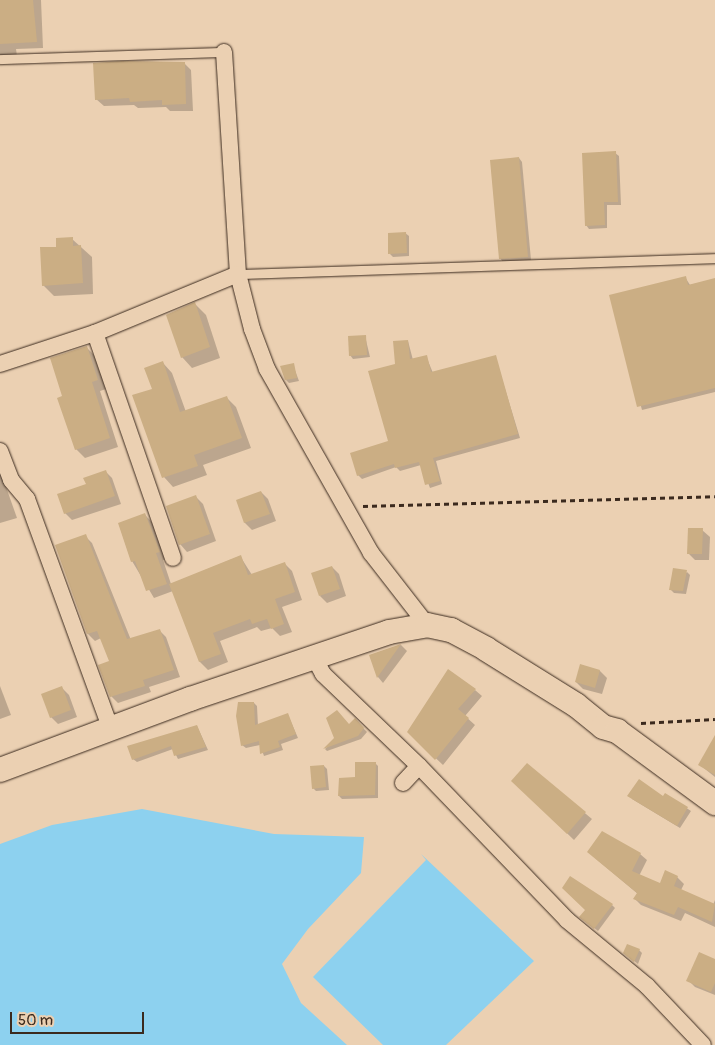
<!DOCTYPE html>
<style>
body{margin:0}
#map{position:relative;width:715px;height:1045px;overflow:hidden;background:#ebd0b2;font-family:Pangolin,sans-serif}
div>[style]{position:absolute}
.water>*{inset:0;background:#8dd1ef}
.shadow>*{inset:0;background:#0003}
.building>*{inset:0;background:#cbae84}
.path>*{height:3px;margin-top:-1.5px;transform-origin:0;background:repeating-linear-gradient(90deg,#3b2a1e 0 5px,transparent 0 9px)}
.roads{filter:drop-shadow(0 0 1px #3b2a1e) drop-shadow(0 0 1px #3b2a1e)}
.lane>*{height:9px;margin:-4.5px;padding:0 4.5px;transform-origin:4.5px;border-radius:4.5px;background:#ebd0b2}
.street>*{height:16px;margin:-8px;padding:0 8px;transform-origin:8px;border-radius:8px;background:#ebd0b2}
.secondary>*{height:24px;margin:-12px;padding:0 12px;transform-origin:12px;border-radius:12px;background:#ebd0b2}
span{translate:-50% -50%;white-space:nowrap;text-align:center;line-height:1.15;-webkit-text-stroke:5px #ebd0b2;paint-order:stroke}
.scale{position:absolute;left:10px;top:1012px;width:134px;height:22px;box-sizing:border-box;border:2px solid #3b2a1e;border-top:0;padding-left:6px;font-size:15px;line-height:18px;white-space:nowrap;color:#3b2a1e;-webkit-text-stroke:4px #ebd0b2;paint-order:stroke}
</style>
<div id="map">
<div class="water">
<div style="clip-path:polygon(142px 809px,274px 834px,364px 837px,361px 873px,308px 929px,282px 964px,301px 1003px,347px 1045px,0 1045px,0 844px,52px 825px)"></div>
<div style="clip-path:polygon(421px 854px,534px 961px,446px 1045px,383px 1045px,313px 977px,426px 860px)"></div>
</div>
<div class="shadow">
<div style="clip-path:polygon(0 0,41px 0,43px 48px,16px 49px,17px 56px,0 57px)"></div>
<div style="clip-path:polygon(184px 63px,191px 70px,193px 111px,170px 111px,166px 107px,138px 108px,134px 105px,104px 106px,96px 99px)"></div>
<div style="clip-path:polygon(615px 153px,619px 156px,621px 205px,607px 205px,607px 228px,589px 229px,586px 225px)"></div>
<div style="clip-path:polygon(519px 158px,522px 162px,531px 260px,503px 262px,500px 258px)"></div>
<div style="clip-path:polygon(405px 233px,409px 236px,409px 256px,393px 257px,390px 254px)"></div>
<div style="clip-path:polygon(72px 239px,92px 257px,93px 294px,54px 296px,43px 285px,58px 248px)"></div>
<div style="clip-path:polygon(685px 277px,690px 285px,715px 279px,715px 392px,642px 410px,611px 296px)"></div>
<div style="clip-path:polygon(195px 304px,206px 315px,220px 358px,192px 368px,182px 357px)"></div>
<div style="clip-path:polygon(365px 336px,370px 357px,353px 359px,350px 355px)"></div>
<div style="clip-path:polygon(408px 341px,413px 360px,426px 356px,433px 373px,495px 356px,520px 438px,436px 461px,442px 484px,430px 488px,421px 465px,400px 471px,396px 467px,362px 479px,358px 475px,389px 442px,396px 365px)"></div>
<div style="clip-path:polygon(87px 348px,95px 356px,106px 389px,100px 391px,118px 447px,85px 458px,76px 449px)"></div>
<div style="clip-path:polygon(163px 363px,172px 373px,186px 412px,226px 397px,236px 407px,251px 448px,203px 465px,207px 475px,173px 487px,164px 477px,153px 390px)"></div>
<div style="clip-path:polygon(293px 365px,299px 381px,289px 383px,286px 380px)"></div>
<div style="clip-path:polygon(0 470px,17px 518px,0 523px)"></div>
<div style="clip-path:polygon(105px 471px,112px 478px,121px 504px,72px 520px,65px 513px,87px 485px)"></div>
<div style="clip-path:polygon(261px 492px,268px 499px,276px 521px,252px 530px,245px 523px,237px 501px)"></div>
<div style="clip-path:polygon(196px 497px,203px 504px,216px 541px,187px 552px,180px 544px)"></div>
<div style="clip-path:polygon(145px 515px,152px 522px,166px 559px,163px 560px,171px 584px,240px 556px,252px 575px,284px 563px,292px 571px,302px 600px,282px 607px,292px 632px,280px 636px,272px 628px,261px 631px,257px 627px,220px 641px,228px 662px,208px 670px,200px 662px,173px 591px,154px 598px,132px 561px)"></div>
<div style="clip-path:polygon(702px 530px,710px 537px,709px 560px,695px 560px,688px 553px)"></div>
<div style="clip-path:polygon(85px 536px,92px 543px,131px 640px,159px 630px,166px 637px,180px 677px,149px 687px,151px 692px,118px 703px,111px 696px,110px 662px,101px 638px,95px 641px,88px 634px)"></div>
<div style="clip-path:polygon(332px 567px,339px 574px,346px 596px,327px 603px,320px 596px)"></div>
<div style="clip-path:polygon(687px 572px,690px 575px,686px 594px,674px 593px,670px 589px)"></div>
<div style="clip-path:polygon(401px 645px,407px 651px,383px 683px,378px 677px,370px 656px)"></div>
<div style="clip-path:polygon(581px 665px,600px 671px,607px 678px,602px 694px,583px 689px,576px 682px)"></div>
<div style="clip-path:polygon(0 686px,11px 715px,0 719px)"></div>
<div style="clip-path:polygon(62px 688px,69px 695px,77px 717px,58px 724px,51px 717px)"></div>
<div style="clip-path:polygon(475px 690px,482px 696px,465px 716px,475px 725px,443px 765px,408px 732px)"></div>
<div style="clip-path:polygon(254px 703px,257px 706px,258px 726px,288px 715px,298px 738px,281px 744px,283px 750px,264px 756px,260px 745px,246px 748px,242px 745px)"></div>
<div style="clip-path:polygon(355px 720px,367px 732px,361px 739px,327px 751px,325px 749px)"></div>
<div style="clip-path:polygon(197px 726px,208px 750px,178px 759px,173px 749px,137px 762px,133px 759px)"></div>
<div style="clip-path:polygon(715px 739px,715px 777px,700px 765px)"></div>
<div style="clip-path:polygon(375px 763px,378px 766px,378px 798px,342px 799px,339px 796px)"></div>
<div style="clip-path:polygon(527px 765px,592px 819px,574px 840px,513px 781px)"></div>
<div style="clip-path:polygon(324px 766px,327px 769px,329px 790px,316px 791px,313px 788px)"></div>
<div style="clip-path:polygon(665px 794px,691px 811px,680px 828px,632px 799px,663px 797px)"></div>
<div style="clip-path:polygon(640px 854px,647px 860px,639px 876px,660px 884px,677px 877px,684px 884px,681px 890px,713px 905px,715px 900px,715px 927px,685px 913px,681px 921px,641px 905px,635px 899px,638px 894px,595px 858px)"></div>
<div style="clip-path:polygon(612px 905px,615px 908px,598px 931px,581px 917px)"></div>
<div style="clip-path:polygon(639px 950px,642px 953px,638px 964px,628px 956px)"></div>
<div style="clip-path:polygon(715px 960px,715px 995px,695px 987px,688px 980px)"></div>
</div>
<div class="building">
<div style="clip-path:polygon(0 0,33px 0,37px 42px,0 44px)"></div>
<div style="clip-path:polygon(122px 61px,185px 62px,186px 104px,162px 105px,162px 100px,130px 102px,129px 98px,95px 100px,93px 63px)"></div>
<div style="clip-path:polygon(616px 151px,618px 202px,604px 202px,605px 225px,585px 226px,582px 153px)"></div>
<div style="clip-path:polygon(519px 157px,528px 257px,499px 259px,490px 160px)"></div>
<div style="clip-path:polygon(406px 232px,407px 253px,388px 254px,388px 233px)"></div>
<div style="clip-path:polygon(73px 237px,73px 246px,81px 245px,83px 283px,42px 286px,40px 247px,56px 247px,56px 238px)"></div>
<div style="clip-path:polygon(686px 276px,688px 285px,715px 278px,715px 388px,637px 407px,609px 295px)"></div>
<div style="clip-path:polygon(195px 302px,210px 347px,181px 358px,166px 315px)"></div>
<div style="clip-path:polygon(366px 335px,367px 355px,349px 356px,348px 336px)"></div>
<div style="clip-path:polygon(408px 340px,410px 359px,427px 355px,431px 372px,496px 355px,518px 434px,433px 458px,440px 481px,425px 485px,419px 462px,395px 468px,394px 464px,357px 476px,350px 453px,388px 441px,368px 371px,395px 364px,393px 341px)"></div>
<div style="clip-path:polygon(87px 346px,98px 380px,92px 382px,110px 438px,75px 450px,57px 398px,62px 396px,50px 358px)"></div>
<div style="clip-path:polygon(163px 361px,180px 412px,227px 396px,242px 438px,194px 455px,198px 466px,162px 478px,132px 395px,152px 389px,144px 368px)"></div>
<div style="clip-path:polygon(294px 363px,297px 378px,285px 380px,280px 366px)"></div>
<div style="clip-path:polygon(106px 470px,115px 496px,64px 514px,57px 494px,86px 484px,83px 478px)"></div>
<div style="clip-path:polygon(261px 491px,270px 514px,244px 523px,236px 500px)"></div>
<div style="clip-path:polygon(196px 495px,210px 534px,179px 545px,166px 506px)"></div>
<div style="clip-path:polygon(145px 513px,160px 552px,156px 553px,167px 584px,146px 591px,135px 561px,131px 562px,118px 523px)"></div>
<div style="clip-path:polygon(688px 528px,703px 528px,702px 554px,687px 554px)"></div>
<div style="clip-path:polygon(86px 534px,127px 639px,160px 629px,174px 670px,143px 680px,145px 686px,110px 697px,98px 665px,109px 661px,97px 631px,87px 634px,55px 545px)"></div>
<div style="clip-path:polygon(241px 555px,248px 575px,285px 562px,295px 592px,275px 599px,284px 624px,271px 629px,267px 619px,252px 624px,250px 619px,213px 633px,221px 654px,199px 662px,169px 584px)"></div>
<div style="clip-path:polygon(332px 566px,340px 589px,319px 596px,311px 573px)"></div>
<div style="clip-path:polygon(673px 568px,687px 570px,683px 591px,669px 590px)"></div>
<div style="clip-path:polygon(401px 644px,377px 678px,369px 655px)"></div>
<div style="clip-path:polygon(580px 664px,600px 670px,595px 688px,575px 682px)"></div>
<div style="clip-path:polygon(448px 669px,476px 689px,458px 709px,469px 718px,435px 760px,407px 732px)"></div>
<div style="clip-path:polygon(62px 686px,71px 710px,50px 718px,41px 694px)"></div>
<div style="clip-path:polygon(238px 702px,254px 702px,255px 725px,288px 713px,296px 734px,278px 741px,280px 747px,260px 754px,259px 741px,241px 746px,236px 716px)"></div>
<div style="clip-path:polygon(337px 710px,349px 724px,355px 718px,364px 728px,358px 736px,323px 749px,334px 738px,326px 718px)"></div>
<div style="clip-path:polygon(197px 725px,206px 747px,174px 756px,171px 746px,132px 760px,127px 746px)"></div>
<div style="clip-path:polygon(715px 735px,715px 775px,698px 765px)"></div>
<div style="clip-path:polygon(355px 762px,376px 762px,375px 795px,338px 796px,339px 778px,355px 777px)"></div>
<div style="clip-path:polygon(527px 763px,586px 812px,567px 834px,511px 781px)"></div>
<div style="clip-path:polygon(324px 765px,326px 787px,312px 789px,310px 766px)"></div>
<div style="clip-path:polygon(639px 779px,663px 796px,665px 793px,688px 807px,677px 826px,627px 796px)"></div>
<div style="clip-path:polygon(602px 831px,641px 853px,632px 871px,660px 883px,665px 870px,678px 876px,674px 886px,715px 904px,712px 922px,678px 907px,674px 915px,633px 899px,637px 893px,587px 852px)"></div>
<div style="clip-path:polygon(570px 876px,613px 904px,594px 929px,579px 917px,585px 910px,562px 888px)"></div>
<div style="clip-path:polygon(627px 944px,640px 949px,634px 962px,623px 953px)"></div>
<div style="clip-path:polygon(699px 952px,715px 959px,715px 983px,711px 992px,686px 981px)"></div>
</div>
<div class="path">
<div style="left:363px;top:506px;width:352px;rotate:-1.6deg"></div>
<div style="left:641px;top:723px;width:74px;rotate:-3.1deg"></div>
</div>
<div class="roads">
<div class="lane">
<div style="left:0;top:59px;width:224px;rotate:-1.8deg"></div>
<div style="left:238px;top:274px;width:477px;rotate:-1.9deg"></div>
</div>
<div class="street">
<div style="left:224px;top:52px;width:222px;rotate:86.4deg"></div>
<div style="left:238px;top:274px;width:57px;rotate:75.7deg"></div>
<div style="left:252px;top:329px;width:43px;rotate:69.4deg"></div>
<div style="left:267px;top:369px;width:211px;rotate:60.5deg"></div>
<div style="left:371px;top:553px;width:91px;rotate:52.1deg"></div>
<div style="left:95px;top:333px;width:238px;rotate:70.9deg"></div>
<div style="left:0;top:364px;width:100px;rotate:-18.1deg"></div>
<div style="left:95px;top:333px;width:155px;rotate:-22.4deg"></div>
<div style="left:0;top:451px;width:31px;rotate:69deg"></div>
<div style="left:11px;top:480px;width:25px;rotate:50deg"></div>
<div style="left:27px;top:499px;width:243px;rotate:70deg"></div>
<div style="left:314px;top:657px;width:19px;rotate:62deg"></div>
<div style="left:323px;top:674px;width:133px;rotate:43.8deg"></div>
<div style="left:419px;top:766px;width:214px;rotate:46.1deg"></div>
<div style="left:567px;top:920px;width:104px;rotate:39.5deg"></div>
<div style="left:647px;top:986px;width:81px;rotate:46.5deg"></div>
<div style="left:403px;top:783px;width:23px;rotate:-47deg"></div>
</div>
<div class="secondary">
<div style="left:0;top:770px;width:203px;rotate:-20.5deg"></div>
<div style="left:190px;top:699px;width:210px;rotate:-18.6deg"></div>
<div style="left:389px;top:632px;width:39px;rotate:-10deg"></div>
<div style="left:427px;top:625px;width:25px;rotate:12deg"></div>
<div style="left:451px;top:630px;width:40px;rotate:28deg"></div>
<div style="left:486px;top:649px;width:106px;rotate:31.9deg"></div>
<div style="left:576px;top:705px;width:35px;rotate:39deg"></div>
<div style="left:603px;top:727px;width:15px;rotate:16deg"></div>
<div style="left:617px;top:731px;width:122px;rotate:36.3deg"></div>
</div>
</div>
<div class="scale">50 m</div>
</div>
